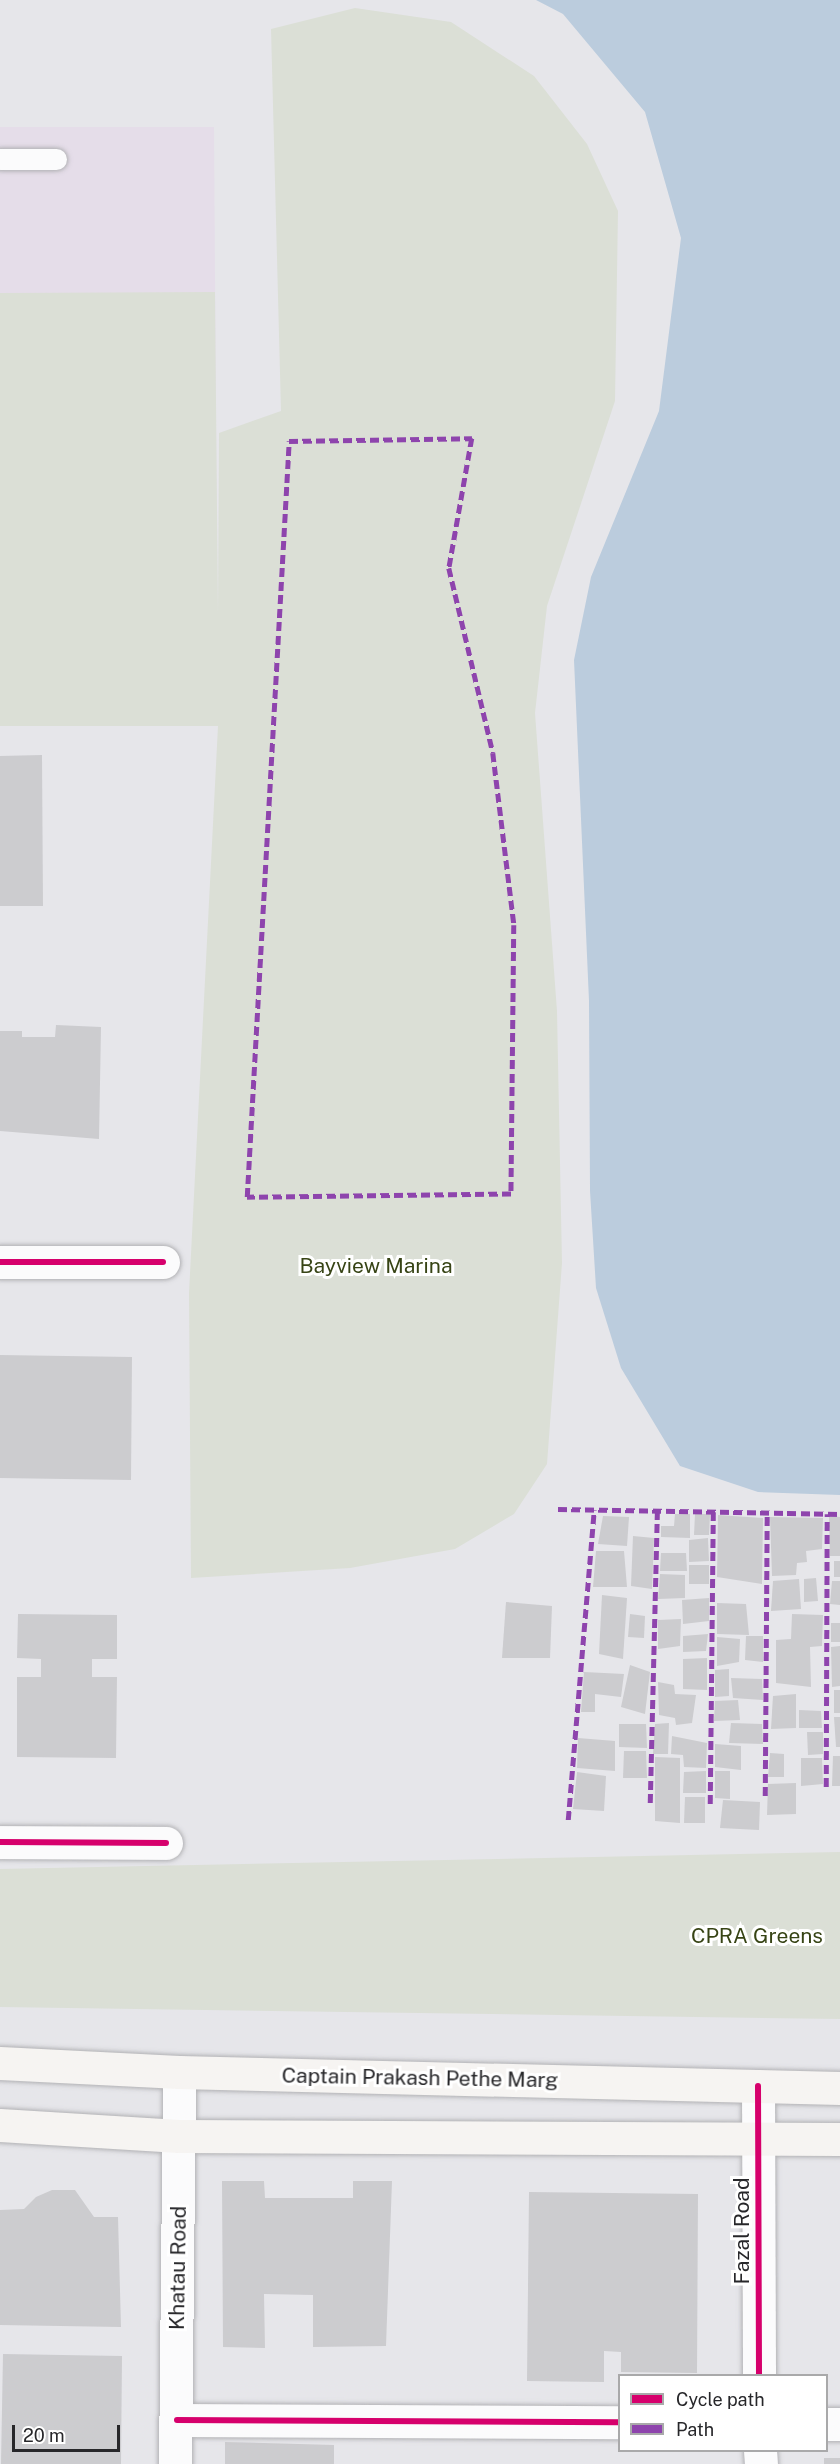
<!DOCTYPE html>
<style>
body{margin:0}
#map{position:relative;width:840px;height:2464px;overflow:hidden;background:#e6e6ea;font-family:"Public Sans",sans-serif}
div>[style]{position:absolute}
.education>*{inset:0;background:#e5dde9}
.green>*{inset:0;background:#dbdfd6}
.water>*{inset:0;background:#bcd}
.building>*{inset:0;background:#cccccf}
.roads{filter:drop-shadow(0 0 2px #b2b2b5) drop-shadow(0 0 2px #b2b2b5)}
.service>*{height:21px;margin:-10.5px;padding:0 10.5px;transform-origin:10.5px;border-radius:10.5px;background:#fbfbfc}
.minor>*{height:33px;margin:-16.5px;padding:0 16.5px;transform-origin:16.5px;border-radius:16.5px;background:#fbfbfc}
.secondary>*{height:33px;margin:-16.5px;padding:0 16.5px;transform-origin:16.5px;border-radius:16.5px;background:#f6f4f2}
.quiet>*{height:4.5px;margin-top:-2.25px;transform-origin:0;background:repeating-linear-gradient(90deg,#8e44ad 0 9px,transparent 0 13.5px)}
.cycleway>*{height:6px;margin:-3px;padding:0 3px;transform-origin:3px;border-radius:3px;background:#d6006c}
span{translate:-50% -50%;white-space:nowrap;text-align:center;line-height:1.15;-webkit-text-stroke:6px #fff;paint-order:stroke}
.park-label{font-size:21px;color:#374415}
.street-label{font-size:21px;color:#27272a}
.legend{position:absolute;left:618px;top:2374px;width:210px;height:78px;box-sizing:border-box;background:#fff;border:2px solid #a9a9aa;margin:0;padding:8px 10px;list-style:none;font-size:18px;color:#27272a}
.legend li{display:flex;align-items:center;gap:12px;height:30px}
.legend b{width:30px;border:2px solid #a9a9aa}
.scale{position:absolute;left:12px;top:2425px;width:108px;height:27px;box-sizing:border-box;border:3px solid #27272a;border-top:0;padding-left:8px;font-size:18px;line-height:21px;white-space:nowrap;color:#27272a;-webkit-text-stroke:4px #fff;paint-order:stroke}
</style>
<div id="map">
<div class="education">
<div style="clip-path:polygon(0 127px,214px 127px,218px 726px,0 726px)"></div>
</div>
<div class="green">
<div style="clip-path:polygon(355px 8px,451px 22px,534px 76px,587px 144px,618px 211px,615px 401px,547px 606px,535px 713px,557px 1011px,562px 1263px,547px 1464px,514px 1514px,455px 1549px,350px 1568px,191px 1578px,189px 1293px,218px 726px,0 726px,0 293px,215px 292px,218px 616px,219px 433px,281px 411px,271px 29px)"></div>
<div style="clip-path:polygon(840px 1852px,840px 2019px,0 2007px,0 1869px)"></div>
</div>
<div class="water">
<div style="clip-path:polygon(536px 0,840px 0,840px 1495px,758px 1492px,680px 1466px,621px 1368px,596px 1288px,590px 1191px,589px 1001px,574px 660px,591px 577px,659px 411px,681px 238px,645px 112px,563px 14px)"></div>
</div>
<div class="building">
<div style="clip-path:polygon(42px 755px,43px 906px,0 906px,0 756px)"></div>
<div style="clip-path:polygon(56px 1025px,101px 1027px,99px 1139px,0 1131px,0 1031px,22px 1031px,22px 1037px,55px 1037px)"></div>
<div style="clip-path:polygon(0 1355px,132px 1357px,131px 1480px,0 1478px)"></div>
<div style="clip-path:polygon(675px 1514px,690px 1514px,690px 1538px,661px 1537px,661px 1526px,674px 1526px)"></div>
<div style="clip-path:polygon(695px 1514px,710px 1514px,709px 1535px,694px 1535px)"></div>
<div style="clip-path:polygon(718px 1515px,763px 1518px,762px 1584px,717px 1577px)"></div>
<div style="clip-path:polygon(603px 1516px,629px 1517px,627px 1546px,598px 1544px)"></div>
<div style="clip-path:polygon(829px 1516px,840px 1517px,840px 1556px,830px 1556px)"></div>
<div style="clip-path:polygon(770px 1517px,823px 1518px,822px 1549px,806px 1551px,807px 1562px,797px 1563px,796px 1575px,772px 1576px)"></div>
<div style="clip-path:polygon(633px 1536px,654px 1538px,652px 1589px,631px 1586px)"></div>
<div style="clip-path:polygon(708px 1538px,709px 1561px,689px 1562px,689px 1540px)"></div>
<div style="clip-path:polygon(596px 1551px,624px 1551px,627px 1587px,593px 1587px)"></div>
<div style="clip-path:polygon(661px 1553px,686px 1553px,687px 1571px,660px 1571px)"></div>
<div style="clip-path:polygon(834px 1561px,840px 1561px,840px 1577px,834px 1577px)"></div>
<div style="clip-path:polygon(689px 1565px,709px 1565px,709px 1584px,689px 1584px)"></div>
<div style="clip-path:polygon(660px 1574px,685px 1575px,685px 1598px,658px 1599px)"></div>
<div style="clip-path:polygon(816px 1578px,818px 1601px,804px 1602px,804px 1579px)"></div>
<div style="clip-path:polygon(799px 1579px,801px 1609px,771px 1611px,773px 1581px)"></div>
<div style="clip-path:polygon(832px 1581px,840px 1581px,840px 1605px,830px 1604px)"></div>
<div style="clip-path:polygon(602px 1595px,627px 1598px,623px 1659px,599px 1654px)"></div>
<div style="clip-path:polygon(709px 1598px,709px 1621px,683px 1624px,682px 1600px)"></div>
<div style="clip-path:polygon(506px 1602px,552px 1606px,550px 1658px,502px 1658px)"></div>
<div style="clip-path:polygon(717px 1603px,746px 1604px,749px 1635px,717px 1634px)"></div>
<div style="clip-path:polygon(18px 1614px,117px 1615px,117px 1659px,92px 1659px,92px 1677px,117px 1677px,116px 1758px,17px 1757px,17px 1677px,41px 1677px,41px 1659px,17px 1658px)"></div>
<div style="clip-path:polygon(630px 1614px,645px 1616px,644px 1638px,628px 1637px)"></div>
<div style="clip-path:polygon(792px 1614px,823px 1615px,822px 1646px,810px 1647px,811px 1687px,776px 1683px,776px 1640px,791px 1639px)"></div>
<div style="clip-path:polygon(681px 1619px,680px 1646px,658px 1649px,658px 1620px)"></div>
<div style="clip-path:polygon(831px 1623px,840px 1623px,840px 1642px,831px 1642px)"></div>
<div style="clip-path:polygon(708px 1634px,706px 1651px,683px 1652px,683px 1636px)"></div>
<div style="clip-path:polygon(746px 1636px,763px 1636px,763px 1662px,745px 1660px)"></div>
<div style="clip-path:polygon(717px 1637px,740px 1639px,739px 1662px,717px 1666px)"></div>
<div style="clip-path:polygon(840px 1646px,840px 1686px,832px 1687px,831px 1647px)"></div>
<div style="clip-path:polygon(707px 1658px,707px 1690px,683px 1689px,683px 1659px)"></div>
<div style="clip-path:polygon(630px 1665px,650px 1672px,645px 1714px,621px 1707px)"></div>
<div style="clip-path:polygon(729px 1669px,729px 1696px,715px 1697px,715px 1670px)"></div>
<div style="clip-path:polygon(584px 1672px,624px 1674px,621px 1697px,595px 1694px,595px 1712px,581px 1712px)"></div>
<div style="clip-path:polygon(731px 1678px,762px 1679px,763px 1700px,733px 1698px)"></div>
<div style="clip-path:polygon(658px 1682px,674px 1685px,675px 1694px,696px 1695px,692px 1723px,676px 1725px,675px 1718px,659px 1715px)"></div>
<div style="clip-path:polygon(834px 1690px,840px 1690px,840px 1713px,834px 1713px)"></div>
<div style="clip-path:polygon(796px 1694px,796px 1728px,771px 1729px,773px 1696px)"></div>
<div style="clip-path:polygon(738px 1700px,740px 1720px,714px 1721px,715px 1701px)"></div>
<div style="clip-path:polygon(799px 1710px,821px 1711px,822px 1728px,799px 1728px)"></div>
<div style="clip-path:polygon(834px 1717px,840px 1717px,840px 1747px,836px 1747px)"></div>
<div style="clip-path:polygon(669px 1723px,668px 1754px,653px 1754px,655px 1724px)"></div>
<div style="clip-path:polygon(731px 1723px,762px 1724px,763px 1744px,729px 1743px)"></div>
<div style="clip-path:polygon(619px 1724px,646px 1724px,647px 1748px,619px 1747px)"></div>
<div style="clip-path:polygon(807px 1732px,823px 1732px,823px 1754px,808px 1755px)"></div>
<div style="clip-path:polygon(672px 1736px,707px 1743px,706px 1768px,684px 1767px,683px 1755px,671px 1754px)"></div>
<div style="clip-path:polygon(578px 1738px,615px 1741px,615px 1771px,577px 1768px)"></div>
<div style="clip-path:polygon(715px 1744px,741px 1746px,741px 1770px,715px 1767px)"></div>
<div style="clip-path:polygon(624px 1751px,646px 1751px,647px 1778px,623px 1778px)"></div>
<div style="clip-path:polygon(770px 1753px,784px 1754px,784px 1777px,768px 1777px)"></div>
<div style="clip-path:polygon(833px 1756px,840px 1756px,840px 1786px,832px 1786px)"></div>
<div style="clip-path:polygon(655px 1757px,680px 1758px,680px 1823px,655px 1821px)"></div>
<div style="clip-path:polygon(801px 1758px,822px 1758px,823px 1784px,801px 1786px)"></div>
<div style="clip-path:polygon(706px 1771px,706px 1793px,683px 1793px,684px 1772px)"></div>
<div style="clip-path:polygon(715px 1771px,730px 1771px,730px 1799px,715px 1798px)"></div>
<div style="clip-path:polygon(577px 1772px,606px 1776px,604px 1811px,573px 1809px)"></div>
<div style="clip-path:polygon(796px 1783px,796px 1814px,767px 1815px,768px 1784px)"></div>
<div style="clip-path:polygon(685px 1797px,705px 1797px,705px 1823px,684px 1823px)"></div>
<div style="clip-path:polygon(723px 1800px,760px 1802px,759px 1830px,720px 1828px)"></div>
<div style="clip-path:polygon(222px 2181px,264px 2181px,265px 2198px,353px 2198px,353px 2181px,392px 2181px,386px 2346px,313px 2347px,313px 2295px,264px 2294px,265px 2348px,223px 2347px)"></div>
<div style="clip-path:polygon(52px 2190px,75px 2190px,94px 2217px,118px 2217px,121px 2327px,0 2325px,0 2210px,24px 2209px,36px 2197px)"></div>
<div style="clip-path:polygon(529px 2192px,698px 2194px,697px 2373px,621px 2372px,621px 2352px,604px 2351px,604px 2382px,527px 2381px)"></div>
<div style="clip-path:polygon(3px 2354px,122px 2356px,121px 2464px,1px 2464px)"></div>
<div style="clip-path:polygon(225px 2442px,334px 2445px,334px 2464px,225px 2464px)"></div>
<div style="clip-path:polygon(824px 2458px,840px 2458px,840px 2464px,824px 2464px)"></div>
</div>
<div class="roads">
<div class="service">
<div style="left:0;top:159px;width:56px"></div>
</div>
<div class="minor">
<div style="left:0;top:1262px;width:163px"></div>
<div style="left:0;top:1842px;width:166px;rotate:0.3deg"></div>
<div style="left:758px;top:2086px;width:290px;rotate:89.8deg"></div>
<div style="left:177px;top:2420px;width:443px;rotate:0.3deg"></div>
<div style="left:826px;top:2424px;width:14px"></div>
<div style="left:760px;top:2450px;width:14px;rotate:86deg"></div>
<div style="left:175px;top:2464px;width:392px;rotate:-89.4deg"></div>
</div>
<div class="secondary">
<div style="left:0;top:2063px;width:179px;rotate:2.9deg"></div>
<div style="left:179px;top:2072px;width:661px;rotate:1.39deg"></div>
<div style="left:0;top:2125px;width:179px;rotate:3.5deg"></div>
<div style="left:179px;top:2136px;width:661px;rotate:0.26deg"></div>
</div>
</div>
<div class="quiet">
<div style="left:472px;top:438px;width:132px;rotate:100deg"></div>
<div style="left:449px;top:568px;width:190px;rotate:76.6deg"></div>
<div style="left:493px;top:753px;width:173px;rotate:83deg"></div>
<div style="left:514px;top:925px;width:269px;rotate:90.6deg"></div>
<div style="left:511px;top:1194px;width:264px;rotate:179.3deg"></div>
<div style="left:247px;top:1197px;width:757px;rotate:-86.82deg"></div>
<div style="left:289px;top:441px;width:183px;rotate:-0.9deg"></div>
<div style="left:558px;top:1509px;width:282px;rotate:1deg"></div>
<div style="left:826px;top:1787px;width:273px;rotate:-89.8deg"></div>
<div style="left:765px;top:1796px;width:283px;rotate:-89.6deg"></div>
<div style="left:650px;top:1803px;width:292px;rotate:-88.6deg"></div>
<div style="left:710px;top:1804px;width:292px;rotate:-89.4deg"></div>
<div style="left:568px;top:1820px;width:311px;rotate:-85.2deg"></div>
</div>
<div class="cycleway">
<div style="left:0;top:1262px;width:163px"></div>
<div style="left:0;top:1842px;width:166px;rotate:0.3deg"></div>
<div style="left:758px;top:2086px;width:290px;rotate:89.8deg"></div>
<div style="left:177px;top:2420px;width:443px;rotate:0.3deg"></div>
</div>
<div class="park-label">
<span style="left:376px;top:1266px">Bayview Marina</span>
<span style="left:757px;top:1936px">CPRA Greens</span>
</div>
<div class="street-label">
<span style="left:420px;top:2078px;rotate:1deg">Captain Prakash Pethe Marg</span>
<span style="left:742px;top:2231px;rotate:-90deg">Fazal Road</span>
<span style="left:178px;top:2268px;rotate:-89deg">Khatau Road</span>
</div>
<ul class="legend">
<li><b style="height:8px;background:#d6006c"></b>Cycle path</li>
<li><b style="height:8px;background:#8e44ad"></b>Path</li>
</ul>
<div class="scale">20 m</div>
</div>
